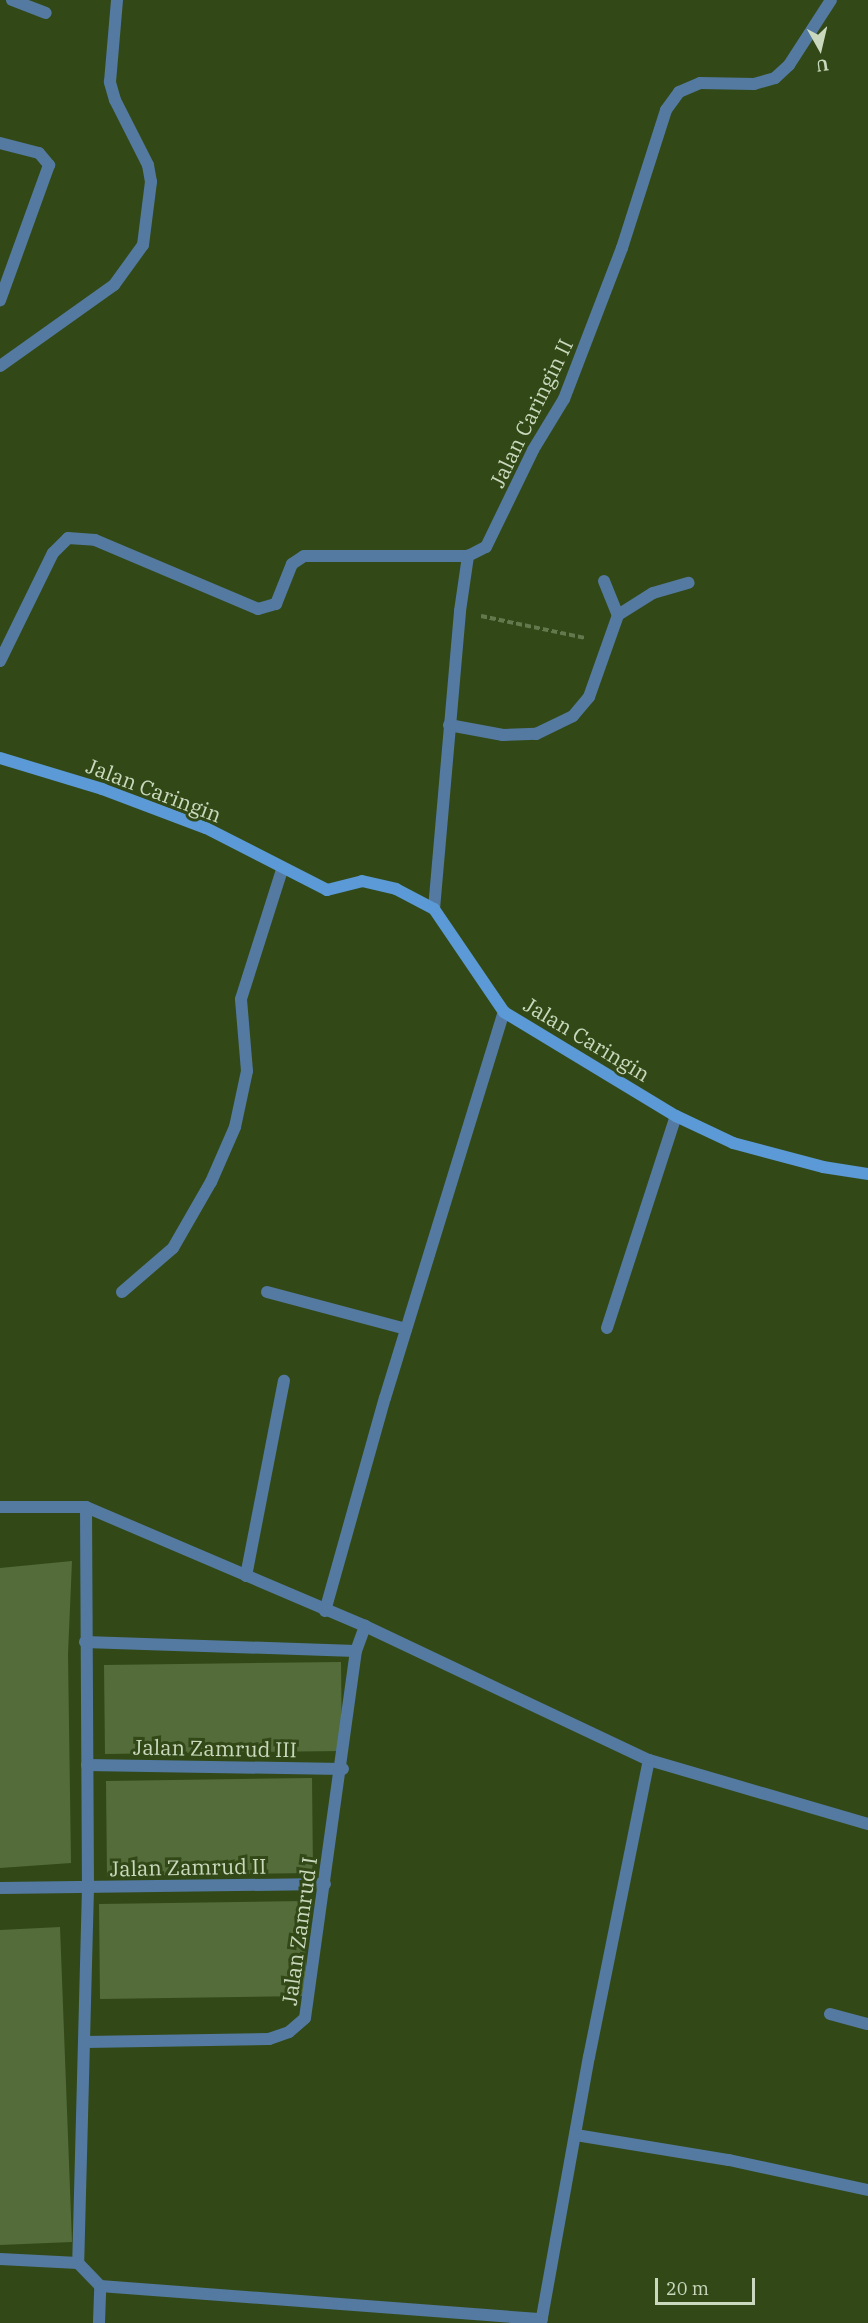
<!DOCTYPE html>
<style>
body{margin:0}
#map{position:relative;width:868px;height:2323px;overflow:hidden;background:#324917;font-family:"IBM Plex Serif",serif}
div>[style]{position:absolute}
.building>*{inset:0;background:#546c3a}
.path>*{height:4px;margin-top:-2px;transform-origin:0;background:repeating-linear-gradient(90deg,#63784d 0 6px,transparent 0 9px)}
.lane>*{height:12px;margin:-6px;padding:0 6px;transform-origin:6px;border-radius:6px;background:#547aa2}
.street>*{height:12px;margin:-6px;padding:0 6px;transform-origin:6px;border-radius:6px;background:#547aa2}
.secondary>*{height:12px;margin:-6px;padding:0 6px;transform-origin:6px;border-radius:6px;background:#5b99d7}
span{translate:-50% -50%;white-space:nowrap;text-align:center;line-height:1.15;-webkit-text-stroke:6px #324917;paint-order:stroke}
.street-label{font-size:21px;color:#cad9be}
.north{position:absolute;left:790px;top:18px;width:60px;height:60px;-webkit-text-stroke:4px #324917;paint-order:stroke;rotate:172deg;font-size:16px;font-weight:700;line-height:24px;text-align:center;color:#cad9be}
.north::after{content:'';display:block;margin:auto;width:21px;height:27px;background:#cad9be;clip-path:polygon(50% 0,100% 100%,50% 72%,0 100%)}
.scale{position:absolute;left:655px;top:2278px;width:100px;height:27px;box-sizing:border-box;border:3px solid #cad9be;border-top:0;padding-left:8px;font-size:18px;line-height:21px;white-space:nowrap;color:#cad9be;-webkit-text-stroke:4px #324917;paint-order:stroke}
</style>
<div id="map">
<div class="building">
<div style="clip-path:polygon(72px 1561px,68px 1654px,71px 1863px,0 1868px,0 1568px)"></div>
<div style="clip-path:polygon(341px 1662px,342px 1751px,105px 1754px,104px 1665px)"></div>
<div style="clip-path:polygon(312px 1778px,313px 1873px,107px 1876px,106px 1781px)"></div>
<div style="clip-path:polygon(305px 1901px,306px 1996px,100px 1999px,99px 1904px)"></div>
<div style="clip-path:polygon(60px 1927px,72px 2242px,0 2245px,0 1930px)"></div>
</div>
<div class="path">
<div style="left:481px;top:616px;width:106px;rotate:11.9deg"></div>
</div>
<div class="lane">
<div style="left:607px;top:1328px;width:223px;rotate:-72deg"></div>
<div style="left:830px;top:2014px;width:39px;rotate:15deg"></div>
</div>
<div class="street">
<div style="left:12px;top:0;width:36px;rotate:21deg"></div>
<div style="left:0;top:143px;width:40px;rotate:14.4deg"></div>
<div style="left:39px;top:153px;width:16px;rotate:50deg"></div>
<div style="left:49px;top:165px;width:144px;rotate:109.9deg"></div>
<div style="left:0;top:366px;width:140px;rotate:-35.4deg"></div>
<div style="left:114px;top:285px;width:49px;rotate:-54.1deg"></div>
<div style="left:143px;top:245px;width:64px;rotate:-82.8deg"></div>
<div style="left:151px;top:182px;width:17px;rotate:-100deg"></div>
<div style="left:148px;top:165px;width:73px;rotate:-116.9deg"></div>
<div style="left:115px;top:100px;width:19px;rotate:-106deg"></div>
<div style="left:110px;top:82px;width:82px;rotate:-85.1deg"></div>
<div style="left:604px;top:581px;width:37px;rotate:68deg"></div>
<div style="left:0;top:661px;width:120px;rotate:-63.9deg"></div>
<div style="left:53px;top:553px;width:21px;rotate:-45deg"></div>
<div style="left:68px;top:538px;width:27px;rotate:4deg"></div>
<div style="left:95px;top:540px;width:177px;rotate:22.9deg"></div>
<div style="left:258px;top:609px;width:19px;rotate:-16deg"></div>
<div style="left:276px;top:604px;width:43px;rotate:-68.2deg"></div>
<div style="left:292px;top:564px;width:14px;rotate:-34deg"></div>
<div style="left:304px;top:556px;width:164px"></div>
<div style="left:449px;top:725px;width:55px;rotate:10.5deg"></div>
<div style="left:503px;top:735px;width:33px;rotate:-2deg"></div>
<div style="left:536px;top:734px;width:41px;rotate:-25.9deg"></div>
<div style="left:573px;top:716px;width:25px;rotate:-50deg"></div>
<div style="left:589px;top:697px;width:87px;rotate:-70.5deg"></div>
<div style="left:618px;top:615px;width:41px;rotate:-32.2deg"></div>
<div style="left:653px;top:593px;width:37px;rotate:-16deg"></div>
<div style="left:434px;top:909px;width:299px;rotate:-85deg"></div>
<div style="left:460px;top:611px;width:56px;rotate:-81.7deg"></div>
<div style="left:468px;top:556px;width:20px;rotate:-27deg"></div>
<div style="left:486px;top:547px;width:108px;rotate:-64.1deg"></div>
<div style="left:533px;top:450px;width:60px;rotate:-58.7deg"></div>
<div style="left:564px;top:399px;width:162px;rotate:-69deg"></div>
<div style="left:622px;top:248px;width:145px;rotate:-72.3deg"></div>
<div style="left:666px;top:110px;width:22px;rotate:-54deg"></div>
<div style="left:679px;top:92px;width:23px;rotate:-23deg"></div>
<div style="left:700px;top:83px;width:54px;rotate:1.1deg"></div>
<div style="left:754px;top:84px;width:22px;rotate:-16deg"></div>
<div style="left:775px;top:78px;width:19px;rotate:-43deg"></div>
<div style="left:789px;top:65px;width:77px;rotate:-57.1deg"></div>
<div style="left:122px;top:1292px;width:67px;rotate:-40.8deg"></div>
<div style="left:173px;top:1248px;width:76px;rotate:-60.1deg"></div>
<div style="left:211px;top:1182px;width:60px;rotate:-66.4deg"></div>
<div style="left:235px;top:1127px;width:57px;rotate:-77.9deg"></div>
<div style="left:247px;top:1071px;width:72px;rotate:-94.8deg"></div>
<div style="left:241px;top:999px;width:135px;rotate:-72.4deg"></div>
<div style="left:267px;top:1292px;width:144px;rotate:14.9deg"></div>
<div style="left:0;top:1507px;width:86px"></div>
<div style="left:86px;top:1507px;width:303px;rotate:23.1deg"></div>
<div style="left:365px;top:1626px;width:314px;rotate:25.3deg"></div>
<div style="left:649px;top:1760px;width:228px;rotate:16.3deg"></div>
<div style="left:86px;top:1507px;width:381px;rotate:89.7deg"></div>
<div style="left:88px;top:1888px;width:375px;rotate:91.5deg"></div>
<div style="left:78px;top:2263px;width:32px;rotate:46deg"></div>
<div style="left:100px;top:2286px;width:443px;rotate:4.3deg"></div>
<div style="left:246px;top:1576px;width:199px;rotate:-79deg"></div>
<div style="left:325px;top:1611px;width:221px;rotate:-74.3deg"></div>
<div style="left:385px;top:1398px;width:404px;rotate:-72.9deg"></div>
<div style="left:85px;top:1642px;width:271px;rotate:1.9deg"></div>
<div style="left:87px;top:1765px;width:256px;rotate:0.9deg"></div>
<div style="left:0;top:1888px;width:325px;rotate:-0.7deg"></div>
<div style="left:85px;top:2042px;width:184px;rotate:-0.9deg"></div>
<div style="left:269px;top:2039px;width:21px;rotate:-19deg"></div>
<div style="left:289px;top:2032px;width:21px;rotate:-41deg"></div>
<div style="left:305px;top:2018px;width:371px;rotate:-82.1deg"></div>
<div style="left:356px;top:1651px;width:27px;rotate:-70deg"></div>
<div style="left:576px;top:2135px;width:155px;rotate:9.3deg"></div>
<div style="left:729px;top:2160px;width:142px;rotate:12.2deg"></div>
<div style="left:0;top:2259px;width:78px;rotate:2.9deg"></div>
<div style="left:99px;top:2323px;width:37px;rotate:-88deg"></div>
<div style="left:541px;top:2323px;width:270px;rotate:-79.8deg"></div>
<div style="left:589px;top:2057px;width:303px;rotate:-78.6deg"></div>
</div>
<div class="secondary">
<div style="left:0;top:758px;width:107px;rotate:16.9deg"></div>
<div style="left:102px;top:789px;width:111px;rotate:20.6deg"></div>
<div style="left:206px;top:828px;width:136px;rotate:27.1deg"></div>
<div style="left:327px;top:890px;width:36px;rotate:-14deg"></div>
<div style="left:362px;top:881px;width:35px;rotate:13deg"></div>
<div style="left:396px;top:889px;width:43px;rotate:27.8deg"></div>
<div style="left:434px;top:909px;width:125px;rotate:55.8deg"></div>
<div style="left:504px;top:1012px;width:201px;rotate:31.2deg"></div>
<div style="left:676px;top:1116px;width:63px;rotate:25.3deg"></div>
<div style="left:733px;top:1143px;width:93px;rotate:14.9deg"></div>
<div style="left:823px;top:1167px;width:46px;rotate:8.8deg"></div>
</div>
<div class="street-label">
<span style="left:531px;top:413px;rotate:-64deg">Jalan Caringin II</span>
<span style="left:154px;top:790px;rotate:21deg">Jalan Caringin</span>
<span style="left:587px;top:1039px;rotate:31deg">Jalan Caringin</span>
<span style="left:215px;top:1748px;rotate:1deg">Jalan Zamrud III</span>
<span style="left:188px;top:1867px;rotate:-1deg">Jalan Zamrud II</span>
<span style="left:299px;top:1931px;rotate:-82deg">Jalan Zamrud I</span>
</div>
<div class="north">U</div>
<div class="scale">20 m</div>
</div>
